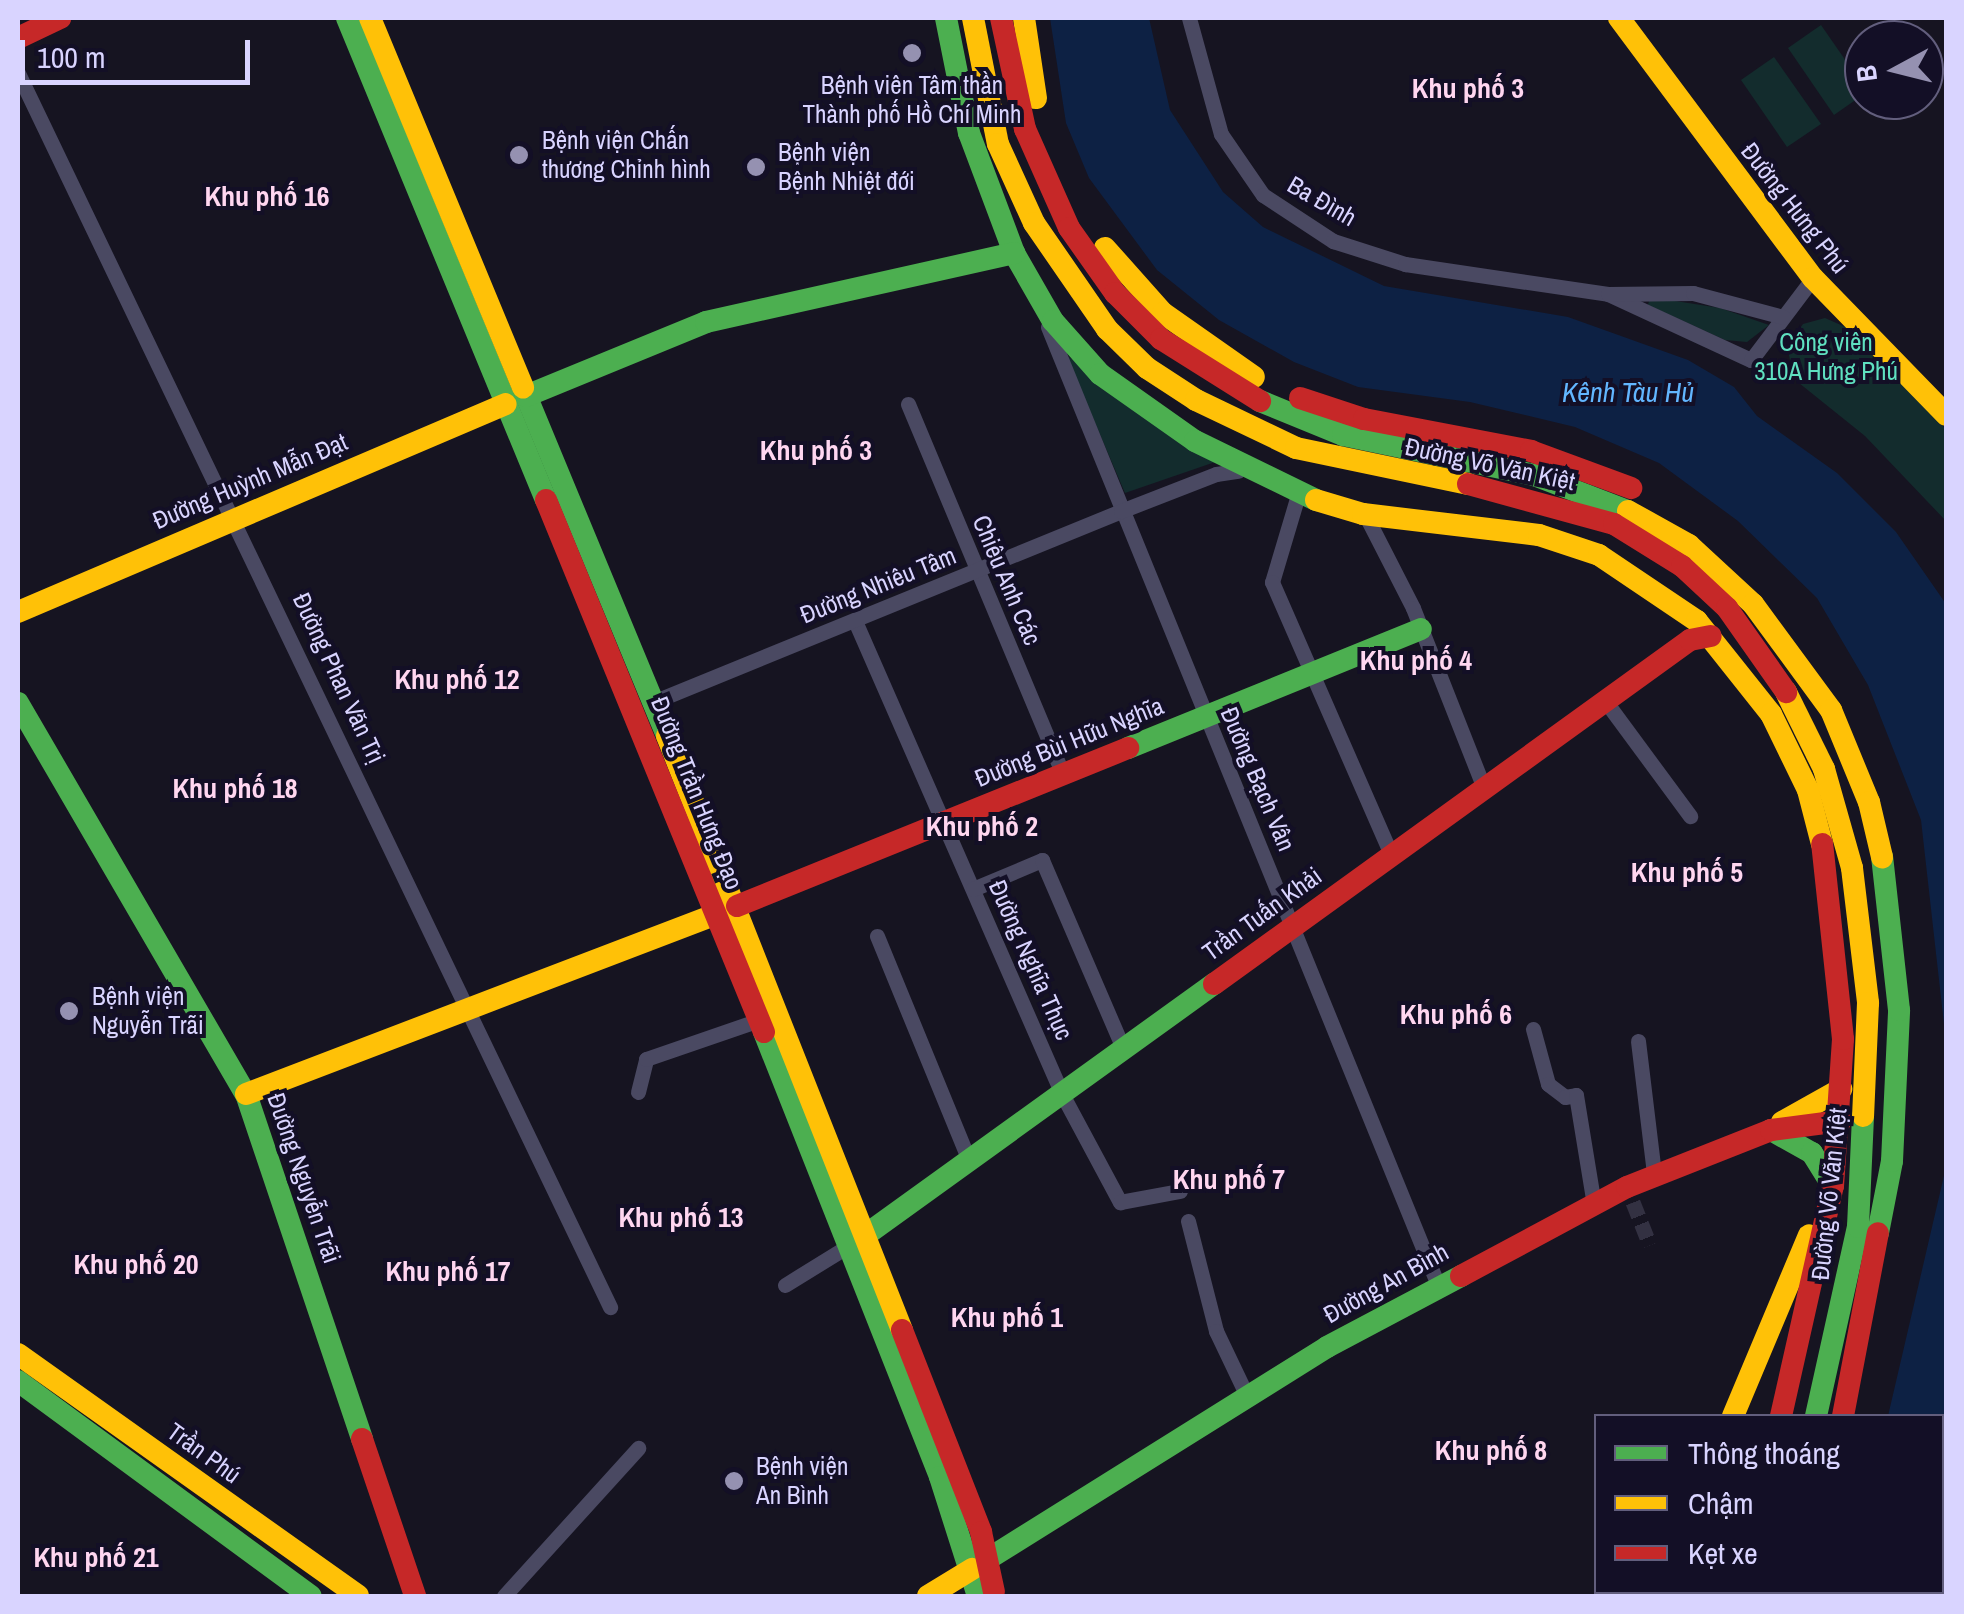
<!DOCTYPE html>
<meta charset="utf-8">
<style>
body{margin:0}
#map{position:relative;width:1964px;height:1614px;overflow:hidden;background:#161421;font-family:"Archivo Narrow",sans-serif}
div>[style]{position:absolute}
.green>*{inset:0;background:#132c2d}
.water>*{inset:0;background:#0d2144}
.street-tunnel>*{height:15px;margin-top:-7.5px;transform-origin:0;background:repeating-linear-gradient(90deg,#333142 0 15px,transparent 0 23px)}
.street>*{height:15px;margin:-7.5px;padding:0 7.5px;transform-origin:7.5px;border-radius:7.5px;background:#4a4962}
.fast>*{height:22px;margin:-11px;padding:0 11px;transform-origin:11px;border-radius:11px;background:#4caf50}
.slow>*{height:22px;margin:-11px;padding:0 11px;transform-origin:11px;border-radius:11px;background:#ffc107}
.jam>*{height:22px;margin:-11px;padding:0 11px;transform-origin:11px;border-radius:11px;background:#c62828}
.dots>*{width:28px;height:28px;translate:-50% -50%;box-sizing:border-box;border:5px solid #130f26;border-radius:50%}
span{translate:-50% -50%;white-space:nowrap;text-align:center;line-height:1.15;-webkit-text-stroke:8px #130f26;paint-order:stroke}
.poi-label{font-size:25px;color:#d9d4ff}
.left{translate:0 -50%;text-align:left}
.street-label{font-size:25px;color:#d9d4ff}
.park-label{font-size:25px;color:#5fe0c0}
.neighbourhood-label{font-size:28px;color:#ffd6f0;font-weight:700}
.water-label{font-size:28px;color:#62b6ff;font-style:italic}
.frame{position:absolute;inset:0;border:20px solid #d9d4ff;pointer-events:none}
.legend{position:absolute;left:1594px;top:1414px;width:350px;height:180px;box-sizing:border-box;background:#130f26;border:2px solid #625e7d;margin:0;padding:12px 18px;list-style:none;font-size:30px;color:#d9d4ff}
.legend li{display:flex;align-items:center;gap:20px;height:50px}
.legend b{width:50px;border:2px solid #625e7d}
.north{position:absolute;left:1844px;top:20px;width:100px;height:100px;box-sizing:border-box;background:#130f26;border:2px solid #625e7d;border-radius:50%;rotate:263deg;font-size:28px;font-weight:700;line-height:40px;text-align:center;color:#d9d4ff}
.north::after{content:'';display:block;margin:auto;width:35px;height:45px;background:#9591b1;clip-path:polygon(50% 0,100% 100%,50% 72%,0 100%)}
.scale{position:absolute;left:20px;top:40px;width:230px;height:45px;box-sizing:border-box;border:5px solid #d9d4ff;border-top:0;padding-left:12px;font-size:30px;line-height:35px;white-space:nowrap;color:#d9d4ff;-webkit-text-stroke:8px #130f26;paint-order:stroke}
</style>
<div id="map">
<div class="green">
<div style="clip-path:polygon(1821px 25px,1864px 87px,1864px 94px,1834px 115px,1788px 48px)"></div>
<div style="clip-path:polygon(1774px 57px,1821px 124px,1787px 147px,1741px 80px)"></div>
<div style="clip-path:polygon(1650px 297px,1720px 308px,1769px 325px,1747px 342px,1725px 340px,1648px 305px)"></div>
<div style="clip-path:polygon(1825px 318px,1850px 329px,1946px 429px,1946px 521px,1865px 436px,1794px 379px,1787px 346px,1803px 324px)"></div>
<div style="clip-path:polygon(1066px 355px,1218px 461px,1125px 493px)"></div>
</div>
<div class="water">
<div style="clip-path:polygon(1050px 18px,1149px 18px,1170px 110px,1223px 192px,1263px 227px,1384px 286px,1568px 317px,1688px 360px,1734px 387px,1757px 416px,1837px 473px,1896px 532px,1946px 604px,1946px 1042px,1921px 820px,1868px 685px,1817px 598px,1738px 521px,1659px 463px,1575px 427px,1470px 402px,1358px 387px,1294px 362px,1219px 320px,1157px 270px,1089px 178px,1066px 123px)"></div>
<div style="clip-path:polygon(1946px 1167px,1946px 1596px,1848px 1596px,1942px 1592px,1942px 1416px,1888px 1416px)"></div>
</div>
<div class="street-tunnel">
<div style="left:1633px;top:1202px;width:46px;rotate:68.4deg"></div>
</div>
<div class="street">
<div style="left:1189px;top:18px;width:120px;rotate:74.6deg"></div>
<div style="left:1221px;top:134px;width:74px;rotate:55.5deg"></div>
<div style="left:1263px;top:195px;width:84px;rotate:33.3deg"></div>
<div style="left:1333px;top:241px;width:76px;rotate:17.7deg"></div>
<div style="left:1405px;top:264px;width:205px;rotate:8.4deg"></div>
<div style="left:1608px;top:294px;width:157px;rotate:24.8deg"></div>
<div style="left:1751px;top:360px;width:103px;rotate:-52.9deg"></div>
<div style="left:18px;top:73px;width:1369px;rotate:64.37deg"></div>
<div style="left:1608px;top:294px;width:85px;rotate:-0.7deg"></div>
<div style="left:1693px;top:293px;width:93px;rotate:14.9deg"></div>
<div style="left:1048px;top:327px;width:1034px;rotate:67.85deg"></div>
<div style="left:908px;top:404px;width:401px;rotate:67.3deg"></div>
<div style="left:1298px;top:495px;width:91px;rotate:106.6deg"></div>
<div style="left:1272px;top:582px;width:298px;rotate:66.4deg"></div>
<div style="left:1367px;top:518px;width:101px;rotate:62.9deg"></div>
<div style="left:1413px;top:608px;width:193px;rotate:68.5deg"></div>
<div style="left:855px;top:621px;width:516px;rotate:66.36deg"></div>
<div style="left:1062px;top:1094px;width:123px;rotate:61.8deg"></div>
<div style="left:1120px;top:1202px;width:61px;rotate:-10.4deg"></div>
<div style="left:653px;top:702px;width:505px;rotate:-22.2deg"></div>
<div style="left:1121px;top:511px;width:102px;rotate:-21.3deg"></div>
<div style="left:1216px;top:474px;width:22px;rotate:-8deg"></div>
<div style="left:1606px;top:702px;width:142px;rotate:53.6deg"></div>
<div style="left:973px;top:889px;width:75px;rotate:-22.8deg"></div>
<div style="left:1042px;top:860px;width:205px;rotate:66.7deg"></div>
<div style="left:877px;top:936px;width:242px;rotate:67.7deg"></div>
<div style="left:1533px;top:1029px;width:57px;rotate:74.7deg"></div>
<div style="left:1548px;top:1084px;width:21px;rotate:37deg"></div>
<div style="left:1565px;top:1097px;width:11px;rotate:-10deg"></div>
<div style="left:1576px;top:1095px;width:111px;rotate:80.7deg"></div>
<div style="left:1638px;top:1041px;width:134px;rotate:83.1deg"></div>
<div style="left:638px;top:1092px;width:34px;rotate:-76deg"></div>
<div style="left:646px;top:1059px;width:120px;rotate:-19deg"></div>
<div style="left:1188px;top:1221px;width:114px;rotate:75.7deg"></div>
<div style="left:1216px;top:1331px;width:72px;rotate:64.5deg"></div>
<div style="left:785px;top:1285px;width:74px;rotate:-31.8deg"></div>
<div style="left:504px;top:1596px;width:200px;rotate:-47.8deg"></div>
</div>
<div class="fast">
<div style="left:347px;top:18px;width:521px;rotate:67.57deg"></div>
<div style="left:946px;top:18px;width:117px;rotate:78.7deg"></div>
<div style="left:969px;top:133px;width:128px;rotate:69.4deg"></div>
<div style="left:1014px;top:253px;width:78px;rotate:60.2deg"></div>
<div style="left:1053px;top:321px;width:71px;rotate:48.4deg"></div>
<div style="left:1100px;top:374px;width:116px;rotate:35.2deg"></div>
<div style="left:1195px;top:441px;width:135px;rotate:26deg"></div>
<div style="left:523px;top:388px;width:377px;rotate:67.5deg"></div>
<div style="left:526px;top:396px;width:195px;rotate:-22.3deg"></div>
<div style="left:706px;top:322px;width:316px;rotate:-12.6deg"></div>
<div style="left:1260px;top:401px;width:90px;rotate:22.3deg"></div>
<div style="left:1343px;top:435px;width:195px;rotate:11.8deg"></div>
<div style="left:1534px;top:475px;width:101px;rotate:21deg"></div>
<div style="left:18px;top:703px;width:453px;rotate:59.8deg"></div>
<div style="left:246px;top:1094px;width:364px;rotate:71.4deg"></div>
<div style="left:1128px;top:748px;width:316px;rotate:-22.1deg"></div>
<div style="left:764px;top:1032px;width:479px;rotate:68.4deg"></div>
<div style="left:940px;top:1477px;width:125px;rotate:72.3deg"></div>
<div style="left:1771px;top:1130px;width:47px;rotate:29.3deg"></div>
<div style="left:1812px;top:1153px;width:39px;rotate:58deg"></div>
<div style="left:1878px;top:1233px;width:73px;rotate:-79deg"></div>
<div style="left:1892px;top:1161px;width:151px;rotate:-87.3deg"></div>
<div style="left:1899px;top:1010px;width:154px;rotate:-96.3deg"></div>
<div style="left:867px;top:1234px;width:428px;rotate:-35.8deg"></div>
<div style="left:18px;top:1381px;width:363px;rotate:36.3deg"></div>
<div style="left:1816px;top:1416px;width:194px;rotate:-77.5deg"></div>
<div style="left:1858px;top:1227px;width:111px;rotate:-87.4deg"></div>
<div style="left:988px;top:1559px;width:400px;rotate:-32deg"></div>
<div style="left:1327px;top:1347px;width:152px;rotate:-27.9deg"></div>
</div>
<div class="slow">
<div style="left:370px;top:18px;width:400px;rotate:67.5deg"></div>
<div style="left:973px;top:18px;width:128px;rotate:78.8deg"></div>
<div style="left:998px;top:144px;width:87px;rotate:65.5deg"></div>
<div style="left:1034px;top:223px;width:129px;rotate:55.4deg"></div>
<div style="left:1107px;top:329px;width:56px;rotate:44.3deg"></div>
<div style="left:1147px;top:368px;width:59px;rotate:33.1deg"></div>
<div style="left:1196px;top:400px;width:111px;rotate:25.6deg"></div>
<div style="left:1296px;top:448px;width:176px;rotate:11.8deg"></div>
<div style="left:1024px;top:18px;width:81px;rotate:81.5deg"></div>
<div style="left:1619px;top:18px;width:324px;rotate:53.3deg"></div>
<div style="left:1813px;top:278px;width:191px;rotate:45.8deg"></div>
<div style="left:1105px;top:248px;width:87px;rotate:48.3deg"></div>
<div style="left:1163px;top:313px;width:111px;rotate:35.1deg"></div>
<div style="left:1316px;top:500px;width:49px;rotate:16.6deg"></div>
<div style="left:1363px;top:514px;width:177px;rotate:6.8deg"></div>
<div style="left:1539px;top:535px;width:63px;rotate:18.4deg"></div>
<div style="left:1599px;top:555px;width:118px;rotate:34deg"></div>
<div style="left:1697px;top:621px;width:119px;rotate:51.5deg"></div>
<div style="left:1771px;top:714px;width:85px;rotate:64deg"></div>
<div style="left:1808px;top:790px;width:56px;rotate:75.5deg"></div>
<div style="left:1628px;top:511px;width:70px;rotate:29.1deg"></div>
<div style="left:1689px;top:545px;width:87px;rotate:42.7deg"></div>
<div style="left:1753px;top:604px;width:132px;rotate:53.7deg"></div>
<div style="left:1831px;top:710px;width:100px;rotate:67.6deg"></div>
<div style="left:1869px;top:802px;width:57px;rotate:76.7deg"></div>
<div style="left:18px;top:612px;width:530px;rotate:-23.09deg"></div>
<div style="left:1786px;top:692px;width:86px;rotate:63.7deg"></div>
<div style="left:1824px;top:769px;width:103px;rotate:74.2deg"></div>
<div style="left:1852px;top:868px;width:136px;rotate:83.2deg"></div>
<div style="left:1868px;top:1003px;width:113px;rotate:92.5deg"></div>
<div style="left:667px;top:736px;width:639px;rotate:68.42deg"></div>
<div style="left:246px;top:1094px;width:504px;rotate:-20.92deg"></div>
<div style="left:1782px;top:1122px;width:68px;rotate:-29.2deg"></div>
<div style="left:18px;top:1354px;width:417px;rotate:35.4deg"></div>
<div style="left:1733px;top:1416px;width:196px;rotate:-67.2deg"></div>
<div style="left:928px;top:1596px;width:52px;rotate:-31.5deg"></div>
<div style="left:1659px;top:1596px;width:4px;rotate:-63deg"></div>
<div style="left:1740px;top:1596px;width:4px;rotate:-76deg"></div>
<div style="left:1770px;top:1596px;width:4px;rotate:-76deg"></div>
</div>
<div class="jam">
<div style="left:1001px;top:18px;width:114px;rotate:77.8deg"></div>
<div style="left:1025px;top:129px;width:108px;rotate:66deg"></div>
<div style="left:1069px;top:228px;width:80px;rotate:54.7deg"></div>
<div style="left:1115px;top:293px;width:65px;rotate:45deg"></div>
<div style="left:1161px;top:339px;width:117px;rotate:32.1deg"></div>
<div style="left:18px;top:38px;width:47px;rotate:-25.5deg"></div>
<div style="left:1300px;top:398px;width:67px;rotate:18.2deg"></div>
<div style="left:1364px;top:419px;width:170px;rotate:10.8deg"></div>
<div style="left:1531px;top:451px;width:107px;rotate:20.3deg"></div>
<div style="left:1468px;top:484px;width:151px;rotate:15.3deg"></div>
<div style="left:1614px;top:524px;width:80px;rotate:31.7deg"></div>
<div style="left:1682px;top:566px;width:62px;rotate:43deg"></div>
<div style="left:1727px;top:608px;width:103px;rotate:54.9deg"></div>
<div style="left:546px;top:500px;width:575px;rotate:67.72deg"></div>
<div style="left:737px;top:906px;width:422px;rotate:-22deg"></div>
<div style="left:1214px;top:984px;width:587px;rotate:-35.86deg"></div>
<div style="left:1690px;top:640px;width:21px;rotate:-11deg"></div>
<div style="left:1461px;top:1276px;width:188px;rotate:-28.2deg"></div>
<div style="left:1627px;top:1187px;width:155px;rotate:-21.6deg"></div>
<div style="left:1771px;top:1130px;width:70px;rotate:-7.4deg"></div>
<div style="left:902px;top:1330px;width:217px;rotate:68.6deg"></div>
<div style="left:981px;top:1532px;width:61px;rotate:77.8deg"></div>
<div style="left:1781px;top:1416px;width:236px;rotate:-77.3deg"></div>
<div style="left:1833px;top:1186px;width:147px;rotate:-86.1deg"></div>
<div style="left:1843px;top:1039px;width:196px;rotate:-96.1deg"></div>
<div style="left:1843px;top:1416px;width:186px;rotate:-79.2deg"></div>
<div style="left:362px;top:1439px;width:166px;rotate:71.3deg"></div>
<div style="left:1806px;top:1596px;width:4px;rotate:-76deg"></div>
</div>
<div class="dots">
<div style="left:912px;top:53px;background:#9591b1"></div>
<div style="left:519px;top:155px;background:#9591b1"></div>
<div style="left:756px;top:167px;background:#9591b1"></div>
<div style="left:69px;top:1011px;background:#9591b1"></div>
<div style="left:734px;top:1481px;background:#9591b1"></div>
</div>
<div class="poi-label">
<span style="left:912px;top:100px">Bệnh viện Tâm thần<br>Thành phố Hồ Chí Minh</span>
<span class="left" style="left:542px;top:155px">Bệnh viện Chấn<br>thương Chỉnh hình</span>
<span class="left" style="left:778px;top:167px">Bệnh viện<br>Bệnh Nhiệt đới</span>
<span class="left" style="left:92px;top:1011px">Bệnh viện<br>Nguyễn Trãi</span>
<span class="left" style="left:756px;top:1481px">Bệnh viện<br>An Bình</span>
</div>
<div class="street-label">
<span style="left:1322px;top:201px;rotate:30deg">Ba Đình</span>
<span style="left:1795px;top:208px;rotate:52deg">Đường Hưng Phú</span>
<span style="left:1490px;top:464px;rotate:12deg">Đường Võ Văn Kiệt</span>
<span style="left:250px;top:481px;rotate:-23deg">Đường Huỳnh Mẫn Đạt</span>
<span style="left:1007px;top:580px;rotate:67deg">Chiêu Anh Các</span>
<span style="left:878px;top:585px;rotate:-22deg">Đường Nhiêu Tâm</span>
<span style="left:339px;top:678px;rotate:65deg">Đường Phan Văn Trị</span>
<span style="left:1069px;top:742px;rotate:-22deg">Đường Bùi Hữu Nghĩa</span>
<span style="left:1258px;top:779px;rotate:67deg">Đường Bạch Vân</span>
<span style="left:697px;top:793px;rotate:68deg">Đường Trần Hưng Đạo</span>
<span style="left:1262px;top:914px;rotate:-36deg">Trần Tuấn Khải</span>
<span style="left:1031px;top:960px;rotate:66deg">Đường Nghĩa Thục</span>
<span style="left:304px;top:1178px;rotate:71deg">Đường Nguyễn Trãi</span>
<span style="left:1829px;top:1194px;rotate:-84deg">Đường Võ Văn Kiệt</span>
<span style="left:1386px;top:1283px;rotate:-29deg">Đường An Bình</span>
<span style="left:204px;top:1453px;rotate:36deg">Trần Phú</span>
</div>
<div class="park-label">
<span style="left:1826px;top:357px">Công viên<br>310A Hưng Phú</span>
</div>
<div class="neighbourhood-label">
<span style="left:1468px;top:88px">Khu phố 3</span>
<span style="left:267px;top:196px">Khu phố 16</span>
<span style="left:816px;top:450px">Khu phố 3</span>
<span style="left:1416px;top:660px">Khu phố 4</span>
<span style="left:457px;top:679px">Khu phố 12</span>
<span style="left:235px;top:788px">Khu phố 18</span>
<span style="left:982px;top:826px">Khu phố 2</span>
<span style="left:1687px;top:872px">Khu phố 5</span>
<span style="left:1456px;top:1014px">Khu phố 6</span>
<span style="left:1229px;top:1179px">Khu phố 7</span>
<span style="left:681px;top:1217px">Khu phố 13</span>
<span style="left:136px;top:1264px">Khu phố 20</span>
<span style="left:448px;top:1271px">Khu phố 17</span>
<span style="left:1007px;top:1317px">Khu phố 1</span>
<span style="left:1491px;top:1450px">Khu phố 8</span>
<span style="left:96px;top:1557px">Khu phố 21</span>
</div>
<div class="water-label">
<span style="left:1628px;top:392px">Kênh Tàu Hủ</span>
</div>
<div class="frame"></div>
<ul class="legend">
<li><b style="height:12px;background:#4caf50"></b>Thông thoáng</li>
<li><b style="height:12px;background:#ffc107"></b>Chậm</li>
<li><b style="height:12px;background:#c62828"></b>Kẹt xe</li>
</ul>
<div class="north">B</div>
<div class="scale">100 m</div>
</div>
